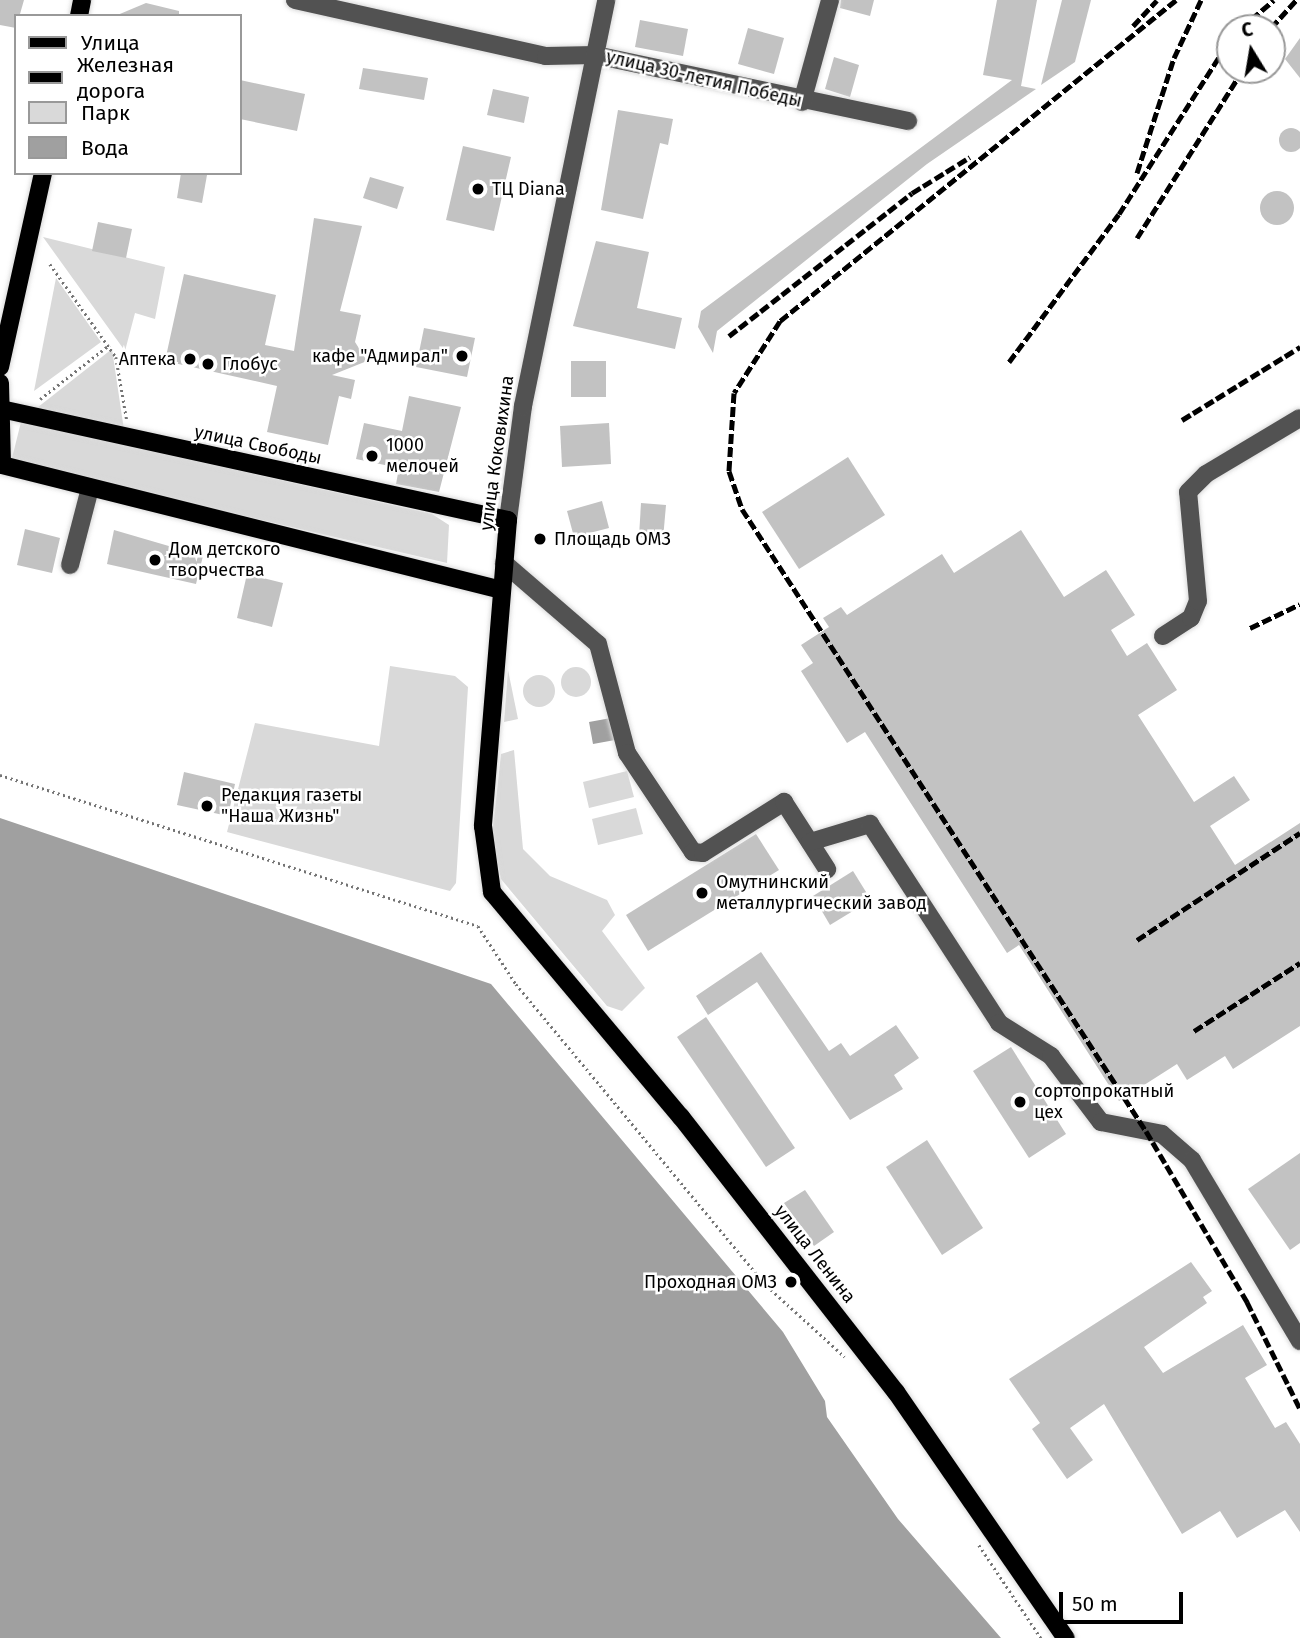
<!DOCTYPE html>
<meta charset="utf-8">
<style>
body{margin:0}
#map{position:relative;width:1300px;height:1638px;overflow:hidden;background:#fff;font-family:"Fira Sans",sans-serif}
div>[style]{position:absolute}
.green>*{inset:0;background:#d9d9d9}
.round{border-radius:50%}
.water>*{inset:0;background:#a0a0a0}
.building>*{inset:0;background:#c2c2c2}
.path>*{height:2.5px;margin-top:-1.25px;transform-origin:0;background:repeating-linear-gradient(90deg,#747474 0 2px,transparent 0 5.5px)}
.roads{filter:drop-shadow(0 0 2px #dbdbdb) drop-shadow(0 0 2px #dbdbdb)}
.minor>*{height:18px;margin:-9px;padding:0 9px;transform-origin:9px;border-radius:9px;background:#525252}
.major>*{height:18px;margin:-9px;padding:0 9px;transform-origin:9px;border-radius:9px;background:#000}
.rail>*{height:5px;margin-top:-2.5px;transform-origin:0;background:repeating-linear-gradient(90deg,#000 0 10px,transparent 0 13.5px)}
.dots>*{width:19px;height:19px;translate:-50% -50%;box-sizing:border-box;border:4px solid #fff;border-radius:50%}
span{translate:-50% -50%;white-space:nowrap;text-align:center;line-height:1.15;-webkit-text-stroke:5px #fff;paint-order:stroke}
.street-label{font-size:18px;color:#000}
.poi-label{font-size:18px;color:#000}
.left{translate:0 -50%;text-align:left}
.right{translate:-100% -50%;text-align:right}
.legend{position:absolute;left:14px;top:14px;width:228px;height:161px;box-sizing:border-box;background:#fff;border:2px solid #999;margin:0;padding:9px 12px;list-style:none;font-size:21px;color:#000}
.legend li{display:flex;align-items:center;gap:14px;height:35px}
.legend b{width:35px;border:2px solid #999}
.north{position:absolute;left:1216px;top:14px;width:70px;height:70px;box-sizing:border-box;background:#fff;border:2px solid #999;border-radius:50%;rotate:349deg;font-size:19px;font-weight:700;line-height:28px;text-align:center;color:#000}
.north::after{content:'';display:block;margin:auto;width:24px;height:32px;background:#000;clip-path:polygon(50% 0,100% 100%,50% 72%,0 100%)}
.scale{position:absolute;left:1059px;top:1592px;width:124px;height:32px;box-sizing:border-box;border:4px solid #000;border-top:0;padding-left:9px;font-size:21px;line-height:24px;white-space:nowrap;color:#000;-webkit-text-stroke:5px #fff;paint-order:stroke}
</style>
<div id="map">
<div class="green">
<div style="clip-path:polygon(43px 237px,165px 267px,155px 319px,135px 313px,125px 351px)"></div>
<div style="clip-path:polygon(56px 278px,101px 342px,34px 391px)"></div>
<div style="clip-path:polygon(112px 349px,124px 430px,33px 411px)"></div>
<div style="clip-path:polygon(21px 422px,432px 514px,449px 525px,447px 563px,11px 462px)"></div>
<div style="clip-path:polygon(390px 666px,455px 676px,468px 687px,456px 883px,450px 891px,227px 832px,255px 723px,379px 746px)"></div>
<div class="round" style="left:561px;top:667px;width:30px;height:30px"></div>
<div style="clip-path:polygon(508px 670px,518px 719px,504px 722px)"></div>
<div class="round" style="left:523px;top:675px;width:32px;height:32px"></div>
<div style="clip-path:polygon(514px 750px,523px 849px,550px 876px,607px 900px,615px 915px,602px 931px,645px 988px,622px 1011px,607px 1006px,501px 879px,492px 837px,501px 754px)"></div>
<div style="clip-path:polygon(627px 771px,634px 797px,589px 808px,583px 782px)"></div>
<div style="clip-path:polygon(636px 808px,643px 834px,598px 845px,592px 819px)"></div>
</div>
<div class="water">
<div style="clip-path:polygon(611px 718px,615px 740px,593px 744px,589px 722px)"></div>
<div style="clip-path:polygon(0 818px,491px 984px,783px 1332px,825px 1401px,827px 1417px,898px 1519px,1001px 1638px,0 1638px)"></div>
</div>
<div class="building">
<div style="clip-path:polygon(0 0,24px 0,16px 28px,0 25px)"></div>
<div style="clip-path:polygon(841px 0,874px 0,870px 16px,840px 8px)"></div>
<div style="clip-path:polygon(997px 0,1037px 0,1021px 86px,1036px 89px,927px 164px,717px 331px,713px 353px,698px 327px,701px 311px,1012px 80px,983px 75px)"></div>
<div style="clip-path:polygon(1062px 0,1091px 0,1075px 62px,1041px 85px)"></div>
<div style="clip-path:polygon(146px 3px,179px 11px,179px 16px,115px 16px)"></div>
<div style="clip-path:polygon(640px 20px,688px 29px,683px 56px,635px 47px)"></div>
<div style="clip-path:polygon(748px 28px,784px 38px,774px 74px,738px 64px)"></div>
<div style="clip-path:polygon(1300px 38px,1300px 78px,1285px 59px)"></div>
<div style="clip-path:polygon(834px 57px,859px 65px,850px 97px,825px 89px)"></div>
<div style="clip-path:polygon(363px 68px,428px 78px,424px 100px,359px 89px)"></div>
<div style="clip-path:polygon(240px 80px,305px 94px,297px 131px,240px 119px)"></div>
<div style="clip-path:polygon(493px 89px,529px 97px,524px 123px,487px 115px)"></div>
<div style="clip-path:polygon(618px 110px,673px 119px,668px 145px,660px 143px,643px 219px,601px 210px)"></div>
<div class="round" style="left:1279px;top:128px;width:24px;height:24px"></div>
<div style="clip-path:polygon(463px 146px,511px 157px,494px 231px,446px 220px)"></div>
<div style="clip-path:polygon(181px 173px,207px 175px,202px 203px,177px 198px)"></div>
<div style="clip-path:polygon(370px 177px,404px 187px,397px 209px,363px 198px)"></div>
<div class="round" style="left:1260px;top:191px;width:34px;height:34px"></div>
<div style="clip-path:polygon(314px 218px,362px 226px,340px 311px,361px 315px,355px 342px,367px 361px,332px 375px,355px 380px,351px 399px,339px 396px,328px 445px,267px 432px,277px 386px,165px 361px,184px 274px,276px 295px,265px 345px,294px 351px)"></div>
<div style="clip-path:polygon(98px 222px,132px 229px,126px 258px,92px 251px)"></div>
<div style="clip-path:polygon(596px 241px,649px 252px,637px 308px,682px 318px,675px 349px,573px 326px)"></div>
<div style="clip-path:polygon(424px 328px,475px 338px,467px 377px,416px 367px)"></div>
<div style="clip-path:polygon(571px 361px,606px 361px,606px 397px,571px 397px)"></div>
<div style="clip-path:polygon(409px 396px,461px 407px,439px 492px,396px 484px,399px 468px,356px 459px,364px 423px,402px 431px)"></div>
<div style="clip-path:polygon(609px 423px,611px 464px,562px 467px,560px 426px)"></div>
<div style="clip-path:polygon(848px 457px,885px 515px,799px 569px,762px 512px)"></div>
<div style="clip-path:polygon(602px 501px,609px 528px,574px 537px,567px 511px)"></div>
<div style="clip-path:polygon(641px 503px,666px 505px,663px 539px,639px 537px)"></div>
<div style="clip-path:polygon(25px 529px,60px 538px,52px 573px,17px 565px)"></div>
<div style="clip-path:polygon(114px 530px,203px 556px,196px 584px,107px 564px)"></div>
<div style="clip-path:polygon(1021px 530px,1064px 597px,1106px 570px,1135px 615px,1111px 630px,1127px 656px,1147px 643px,1177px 690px,1138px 715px,1194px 802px,1234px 776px,1250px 800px,1210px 826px,1235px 865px,1300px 823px,1300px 1026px,1233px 1069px,1225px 1056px,1187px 1080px,1177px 1064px,1119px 1101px,1019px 945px,1007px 953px,865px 732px,847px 743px,801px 671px,813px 663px,801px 645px,829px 627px,823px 618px,841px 607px,847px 615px,942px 554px,954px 573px)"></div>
<div style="clip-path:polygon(247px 574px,283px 583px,272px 627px,237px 618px)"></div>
<div style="clip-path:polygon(184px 772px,235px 784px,228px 816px,177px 805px)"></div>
<div style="clip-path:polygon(756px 834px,779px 870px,648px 951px,626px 915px)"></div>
<div style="clip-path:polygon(853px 871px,871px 900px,830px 925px,813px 896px)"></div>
<div style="clip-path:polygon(761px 952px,829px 1051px,841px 1043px,850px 1056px,896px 1025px,919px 1058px,894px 1075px,903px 1089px,850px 1120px,757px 982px,708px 1015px,696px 996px)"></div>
<div style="clip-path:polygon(706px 1017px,795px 1148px,766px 1167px,677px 1037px)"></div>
<div style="clip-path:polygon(1011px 1047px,1066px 1134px,1029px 1158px,973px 1071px)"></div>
<div style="clip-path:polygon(927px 1140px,983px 1228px,942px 1255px,886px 1167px)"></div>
<div style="clip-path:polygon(1300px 1153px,1300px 1243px,1290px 1250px,1248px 1189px)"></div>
<div style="clip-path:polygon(805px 1190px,834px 1232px,814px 1246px,784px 1203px)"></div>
<div style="clip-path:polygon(1191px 1262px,1212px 1291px,1203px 1297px,1207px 1303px,1144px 1347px,1163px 1373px,1243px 1325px,1267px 1365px,1245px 1378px,1275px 1428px,1286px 1422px,1300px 1444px,1300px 1532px,1285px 1510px,1237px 1538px,1220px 1511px,1182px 1534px,1104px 1404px,1070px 1428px,1093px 1460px,1067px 1479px,1032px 1429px,1040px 1423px,1009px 1379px)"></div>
</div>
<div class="path">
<div style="left:50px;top:264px;width:114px;rotate:54.6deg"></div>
<div style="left:116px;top:357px;width:65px;rotate:80.2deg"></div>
<div style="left:40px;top:399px;width:88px;rotate:-38deg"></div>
<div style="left:0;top:775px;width:501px;rotate:17.53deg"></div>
<div style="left:478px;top:926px;width:69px;rotate:56.8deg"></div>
<div style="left:516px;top:984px;width:393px;rotate:50.3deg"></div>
<div style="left:767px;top:1286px;width:105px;rotate:42.3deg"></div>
<div style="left:979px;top:1545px;width:112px;rotate:56.3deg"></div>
</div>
<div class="roads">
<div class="minor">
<div style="left:295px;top:0;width:257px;rotate:12.6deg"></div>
<div style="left:546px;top:56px;width:49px;rotate:-1.2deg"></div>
<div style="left:595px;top:55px;width:320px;rotate:11.9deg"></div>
<div style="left:802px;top:102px;width:106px;rotate:-74.6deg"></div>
<div style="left:508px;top:520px;width:115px;rotate:-82.5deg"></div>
<div style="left:523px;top:406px;width:414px;rotate:-78.4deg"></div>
<div style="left:504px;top:563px;width:124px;rotate:40.8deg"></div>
<div style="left:598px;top:644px;width:113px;rotate:75.1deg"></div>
<div style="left:627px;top:753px;width:119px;rotate:56.3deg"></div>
<div style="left:693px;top:852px;width:10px;rotate:6deg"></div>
<div style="left:703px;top:853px;width:96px;rotate:-32.2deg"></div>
<div style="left:784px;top:802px;width:80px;rotate:57.3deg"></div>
<div style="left:70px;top:565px;width:80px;rotate:-75.4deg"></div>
<div style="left:1163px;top:636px;width:33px;rotate:-33deg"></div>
<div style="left:1191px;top:618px;width:18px;rotate:-68deg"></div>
<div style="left:1198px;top:601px;width:109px;rotate:-95.2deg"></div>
<div style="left:1188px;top:492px;width:25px;rotate:-45deg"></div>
<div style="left:1206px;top:474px;width:109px;rotate:-30.8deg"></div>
<div style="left:810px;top:842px;width:63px;rotate:-16.7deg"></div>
<div style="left:870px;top:824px;width:237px;rotate:57deg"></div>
<div style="left:999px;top:1023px;width:62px;rotate:32.4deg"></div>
<div style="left:1051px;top:1056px;width:83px;rotate:52.9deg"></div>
<div style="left:1101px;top:1122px;width:62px;rotate:11.1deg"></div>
<div style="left:1162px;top:1134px;width:40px;rotate:41deg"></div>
<div style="left:1192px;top:1160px;width:211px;rotate:59.2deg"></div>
</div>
<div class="major">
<div style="left:79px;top:16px;width:16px;rotate:-79deg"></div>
<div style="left:0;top:367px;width:199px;rotate:-77.5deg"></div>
<div style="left:0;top:383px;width:82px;rotate:88.6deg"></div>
<div style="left:2px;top:465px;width:515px;rotate:14.04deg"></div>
<div style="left:1px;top:409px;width:519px;rotate:12.35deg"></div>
<div style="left:508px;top:520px;width:307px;rotate:94.7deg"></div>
<div style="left:483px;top:826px;width:67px;rotate:82.2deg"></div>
<div style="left:492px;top:892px;width:294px;rotate:50deg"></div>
<div style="left:681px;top:1117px;width:349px;rotate:52deg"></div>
<div style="left:896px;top:1392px;width:299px;rotate:55.4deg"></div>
</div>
</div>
<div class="rail">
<div style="left:1176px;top:0;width:510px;rotate:140.97deg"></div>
<div style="left:780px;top:321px;width:85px;rotate:122.6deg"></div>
<div style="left:734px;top:393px;width:78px;rotate:93.7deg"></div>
<div style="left:729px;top:471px;width:40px;rotate:71.1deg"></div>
<div style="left:742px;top:509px;width:742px;rotate:57deg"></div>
<div style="left:1146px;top:1131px;width:199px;rotate:59.4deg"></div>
<div style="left:1247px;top:1302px;width:119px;rotate:63.6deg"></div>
<div style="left:1133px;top:26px;width:35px;rotate:-47deg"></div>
<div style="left:1241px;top:28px;width:43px;rotate:-40.3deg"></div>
<div style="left:1271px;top:28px;width:38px;rotate:-48deg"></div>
<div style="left:1137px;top:173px;width:121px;rotate:-72.2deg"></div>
<div style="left:1174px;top:58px;width:64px;rotate:-65deg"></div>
<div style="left:1137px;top:238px;width:199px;rotate:-57.8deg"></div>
<div style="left:729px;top:336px;width:232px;rotate:-38deg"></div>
<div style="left:912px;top:193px;width:68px;rotate:-31.8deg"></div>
<div style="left:1009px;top:362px;width:184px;rotate:-53.4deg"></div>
<div style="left:1119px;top:214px;width:206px;rotate:-57.5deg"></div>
<div style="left:1182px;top:420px;width:139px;rotate:-31.7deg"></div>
<div style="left:1250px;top:628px;width:55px;rotate:-25.6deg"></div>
<div style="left:1137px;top:940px;width:195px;rotate:-33.3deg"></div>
<div style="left:1194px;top:1031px;width:126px;rotate:-32.7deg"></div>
</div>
<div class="dots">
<div style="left:478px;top:189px;background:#000"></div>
<div style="left:462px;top:356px;background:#000"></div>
<div style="left:190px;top:359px;background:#000"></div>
<div style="left:208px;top:364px;background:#000"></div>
<div style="left:372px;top:456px;background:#000"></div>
<div style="left:540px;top:539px;background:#000"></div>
<div style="left:155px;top:560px;background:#000"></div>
<div style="left:207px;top:806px;background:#000"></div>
<div style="left:702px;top:893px;background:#000"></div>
<div style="left:1020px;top:1102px;background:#000"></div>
<div style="left:791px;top:1282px;background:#000"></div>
</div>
<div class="street-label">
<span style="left:704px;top:79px;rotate:13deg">улица 30-летия Победы</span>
<span style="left:258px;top:445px;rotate:12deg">улица Свободы</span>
<span style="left:497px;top:453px;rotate:-82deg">улица Коковихина</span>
<span style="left:815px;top:1254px;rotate:52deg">улица Ленина</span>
</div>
<div class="poi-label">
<span class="left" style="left:492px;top:189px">ТЦ Diana</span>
<span class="right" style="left:448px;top:356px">кафе "Адмирал"</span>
<span class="right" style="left:176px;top:359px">Аптека</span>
<span class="left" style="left:222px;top:364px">Глобус</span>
<span class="left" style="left:386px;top:456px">1000<br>мелочей</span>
<span class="left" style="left:554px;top:539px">Площадь ОМЗ</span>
<span class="left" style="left:169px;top:560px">Дом детского<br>творчества</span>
<span class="left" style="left:221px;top:806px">Редакция газеты<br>"Наша Жизнь"</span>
<span class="left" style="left:716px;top:893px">Омутнинский<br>металлургический завод</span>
<span class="left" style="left:1034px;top:1102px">сортопрокатный<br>цех</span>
<span class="right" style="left:777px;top:1282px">Проходная ОМЗ</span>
</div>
<ul class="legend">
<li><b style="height:9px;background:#000"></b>Улица</li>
<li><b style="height:9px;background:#000"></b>Железная дорога</li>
<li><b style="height:19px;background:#d9d9d9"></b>Парк</li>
<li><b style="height:19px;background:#a0a0a0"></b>Вода</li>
</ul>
<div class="north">С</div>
<div class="scale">50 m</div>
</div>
